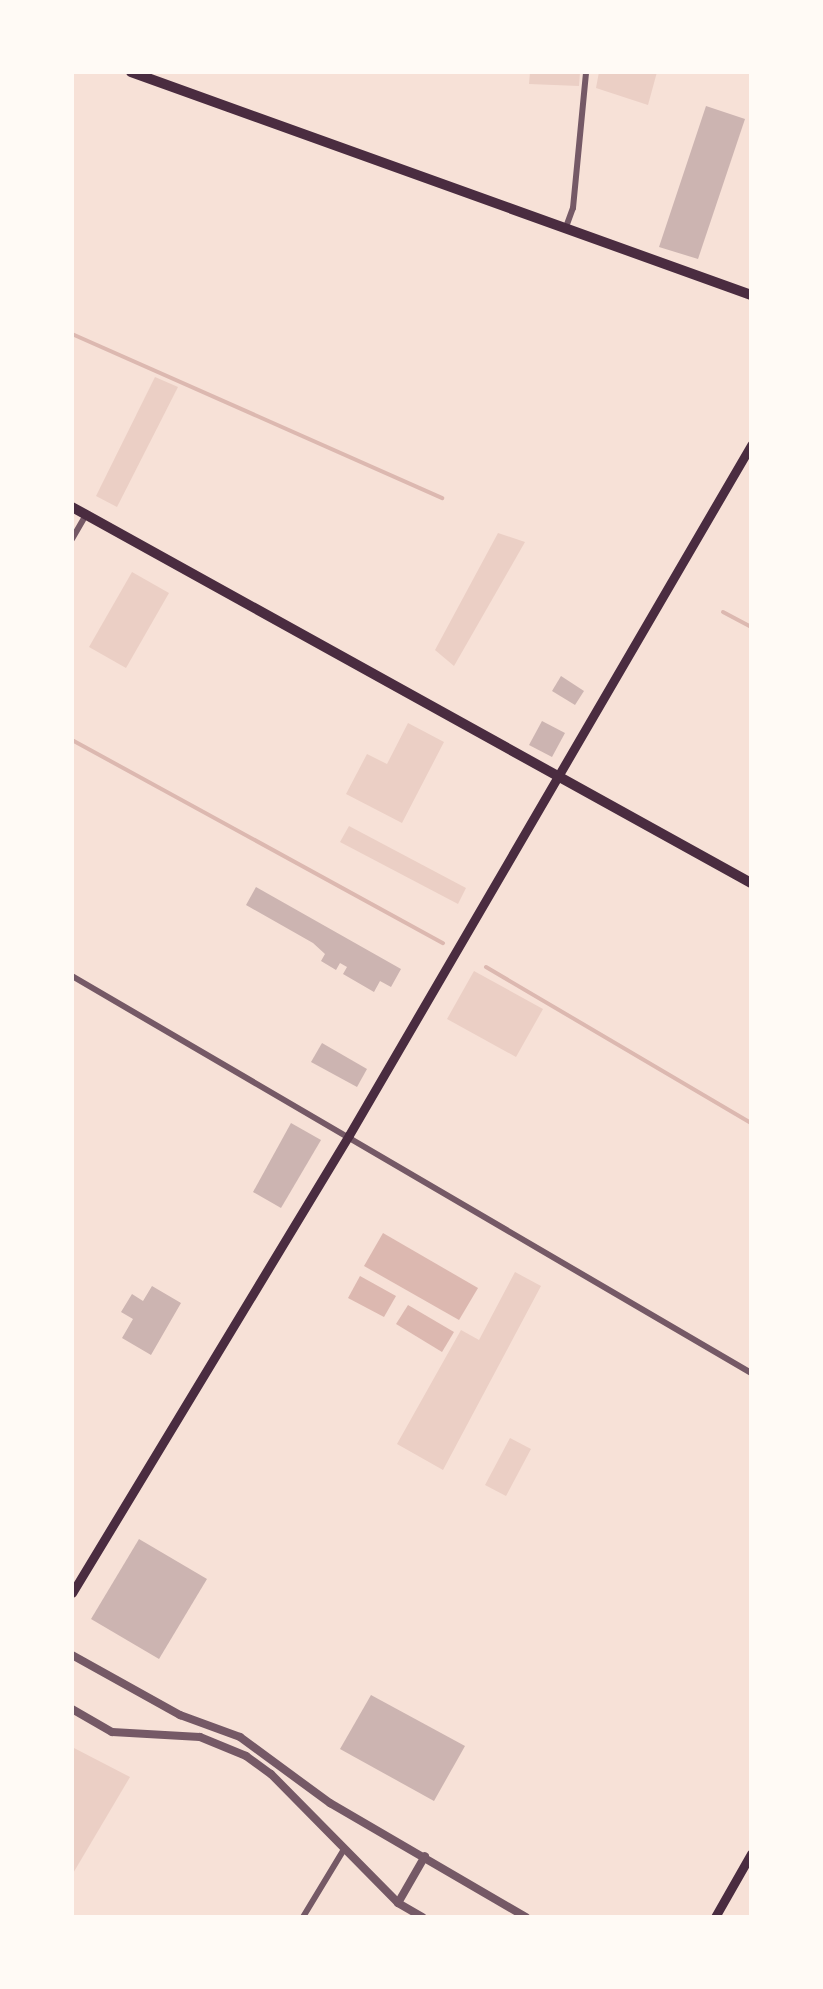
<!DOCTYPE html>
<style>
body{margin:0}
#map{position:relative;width:823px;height:1989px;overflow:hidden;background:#f7e1d7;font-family:"DM Sans",sans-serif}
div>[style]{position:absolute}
.green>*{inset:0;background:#ebcfc5}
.water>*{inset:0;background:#dcb8b0}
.stream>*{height:4px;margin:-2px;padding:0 2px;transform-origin:2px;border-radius:2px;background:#dcb8b0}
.building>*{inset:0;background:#ccb4b1}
.minor>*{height:6px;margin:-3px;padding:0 3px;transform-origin:3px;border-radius:3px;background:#755966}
.tertiary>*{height:8px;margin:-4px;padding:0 4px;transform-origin:4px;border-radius:4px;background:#755966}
.secondary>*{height:9px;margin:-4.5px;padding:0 4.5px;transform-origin:4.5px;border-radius:4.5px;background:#4a2c40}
.primary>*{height:10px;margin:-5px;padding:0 5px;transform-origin:5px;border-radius:5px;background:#4a2c40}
span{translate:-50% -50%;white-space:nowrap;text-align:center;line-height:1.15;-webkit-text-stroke:6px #fffaf5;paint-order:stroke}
.frame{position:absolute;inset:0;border:74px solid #fffaf5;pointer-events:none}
</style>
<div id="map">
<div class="green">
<div style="clip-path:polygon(530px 72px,580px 72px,579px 86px,529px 84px)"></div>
<div style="clip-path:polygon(599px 72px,657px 72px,648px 105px,596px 88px)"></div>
<div style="clip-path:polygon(155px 377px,178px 387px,117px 507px,96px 496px)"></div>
<div style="clip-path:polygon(498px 533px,525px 542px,454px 666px,435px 650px)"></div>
<div style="clip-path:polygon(132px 572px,169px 593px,126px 668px,89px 647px)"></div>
<div style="clip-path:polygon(408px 723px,444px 742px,402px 823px,346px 794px,367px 754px,387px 764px)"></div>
<div style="clip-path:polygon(349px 826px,466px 888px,458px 904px,340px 842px)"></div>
<div style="clip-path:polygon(474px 971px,543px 1009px,516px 1057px,447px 1019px)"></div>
<div style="clip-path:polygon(515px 1272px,541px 1286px,443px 1470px,397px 1444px,461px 1330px,479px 1340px)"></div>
<div style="clip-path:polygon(510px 1438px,531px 1449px,506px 1496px,485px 1485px)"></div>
<div style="clip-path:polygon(72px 1747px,130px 1777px,72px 1875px)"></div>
</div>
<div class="water">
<div style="clip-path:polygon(383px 1233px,478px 1288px,459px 1320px,364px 1266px)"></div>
<div style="clip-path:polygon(360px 1276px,396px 1296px,384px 1317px,348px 1298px)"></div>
<div style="clip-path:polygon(408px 1305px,454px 1332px,442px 1352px,396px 1324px)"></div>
</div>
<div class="stream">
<div style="left:72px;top:334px;width:405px;rotate:23.9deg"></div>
<div style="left:723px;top:612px;width:32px;rotate:28deg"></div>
<div style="left:72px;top:740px;width:423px;rotate:28.7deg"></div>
<div style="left:486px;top:967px;width:308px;rotate:30.5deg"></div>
</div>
<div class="building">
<div style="clip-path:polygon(706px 106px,745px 119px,698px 259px,659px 247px)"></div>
<div style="clip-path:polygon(561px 676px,584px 691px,575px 705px,552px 691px)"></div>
<div style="clip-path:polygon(542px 721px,565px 733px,552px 757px,529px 745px)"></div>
<div style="clip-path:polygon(256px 887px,401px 969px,391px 987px,380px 981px,374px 992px,343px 974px,347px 967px,340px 963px,336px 970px,321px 961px,325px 954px,313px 943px,246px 905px)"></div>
<div style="clip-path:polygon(322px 1043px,367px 1069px,357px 1087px,311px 1062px)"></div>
<div style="clip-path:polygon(291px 1123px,321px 1140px,281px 1208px,253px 1192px)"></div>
<div style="clip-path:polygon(152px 1286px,181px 1303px,151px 1355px,122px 1338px,133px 1319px,121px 1312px,132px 1294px,143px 1301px)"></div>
<div style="clip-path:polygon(139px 1539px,207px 1579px,159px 1659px,91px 1619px)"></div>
<div style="clip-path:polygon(371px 1695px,465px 1746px,434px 1801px,340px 1749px)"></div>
</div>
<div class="minor">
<div style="left:566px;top:227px;width:20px;rotate:-70deg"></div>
<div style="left:573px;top:208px;width:137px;rotate:-84.5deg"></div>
<div style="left:72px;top:539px;width:28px;rotate:-60deg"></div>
<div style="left:72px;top:976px;width:787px;rotate:30.31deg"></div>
<div style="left:303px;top:1917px;width:77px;rotate:-58.8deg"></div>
</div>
<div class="tertiary">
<div style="left:72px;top:1655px;width:124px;rotate:29.1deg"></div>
<div style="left:180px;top:1715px;width:64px;rotate:20.1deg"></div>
<div style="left:240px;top:1737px;width:112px;rotate:36.3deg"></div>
<div style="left:330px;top:1803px;width:227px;rotate:30.2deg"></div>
<div style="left:72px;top:1709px;width:46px;rotate:29.9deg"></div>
<div style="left:112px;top:1732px;width:88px;rotate:3.3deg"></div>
<div style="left:200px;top:1737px;width:50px;rotate:22.4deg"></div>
<div style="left:246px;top:1756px;width:31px;rotate:36deg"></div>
<div style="left:271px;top:1774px;width:181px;rotate:45.4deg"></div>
<div style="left:398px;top:1903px;width:28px;rotate:30deg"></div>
<div style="left:398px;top:1903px;width:54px;rotate:-60.1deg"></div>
</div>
<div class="secondary">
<div style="left:72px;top:1593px;width:535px;rotate:-58.83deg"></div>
<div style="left:349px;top:1135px;width:799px;rotate:-59.77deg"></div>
<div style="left:715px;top:1917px;width:73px;rotate:-60.3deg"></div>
</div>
<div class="primary">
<div style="left:131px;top:72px;width:659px;rotate:19.78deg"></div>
<div style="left:72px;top:507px;width:776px;rotate:28.98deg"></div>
</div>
<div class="frame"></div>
</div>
